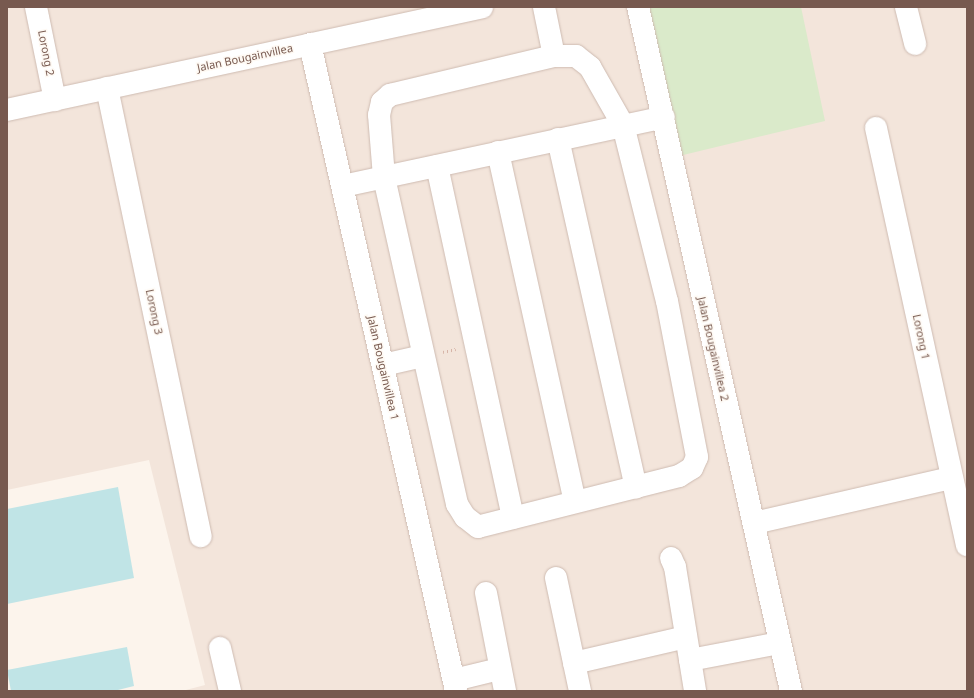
<!DOCTYPE html>
<style>
body{margin:0}
#map{position:relative;width:974px;height:698px;overflow:hidden;background:#fcf4ec;font-family:"Noto Sans",sans-serif}
div>[style]{position:absolute}
.residential>*{inset:0;background:#f3e5db}
.green>*{inset:0;background:#daeaca}
.water>*{inset:0;background:#c0e4e6}
.path>*{height:2.5px;margin-top:-1.25px;transform-origin:0;background:repeating-linear-gradient(90deg,#d6b4a7 0 1px,transparent 0 4px)}
.roads{filter:drop-shadow(0 0 1px #cebbb1) drop-shadow(0 0 1px #cebbb1)}
.minor>*{height:22px;margin:-11px;padding:0 11px;transform-origin:11px;border-radius:11px;background:#fff}
span{translate:-50% -50%;white-space:nowrap;text-align:center;line-height:1.15;-webkit-text-stroke:3px #fef9f3;paint-order:stroke}
.street-label{font-size:11px;color:#77594f}
.frame{position:absolute;inset:0;border:8px solid #77594f;pointer-events:none}
</style>
<div id="map">
<div class="residential">
<div style="clip-path:polygon(7px 7px,967px 7px,967px 691px,182px 691px,205px 685px,149px 460px,7px 490px)"></div>
</div>
<div class="green">
<div style="clip-path:polygon(646px 7px,801px 7px,825px 121px,679px 156px)"></div>
</div>
<div class="water">
<div style="clip-path:polygon(118px 487px,134px 578px,7px 604px,7px 509px)"></div>
<div style="clip-path:polygon(127px 647px,134px 686px,114px 691px,11px 691px,7px 670px)"></div>
</div>
<div class="path">
<div style="left:443px;top:352px;width:13px;rotate:-13deg"></div>
</div>
<div class="roads">
<div class="minor">
<div style="left:36px;top:7px;width:95px;rotate:78.5deg"></div>
<div style="left:544px;top:7px;width:50px;rotate:78.5deg"></div>
<div style="left:638px;top:7px;width:701px;rotate:77.39deg"></div>
<div style="left:906px;top:7px;width:38px;rotate:76deg"></div>
<div style="left:310px;top:44px;width:663px;rotate:77.28deg"></div>
<div style="left:554px;top:56px;width:22px"></div>
<div style="left:576px;top:56px;width:18px;rotate:38deg"></div>
<div style="left:590px;top:67px;width:67px;rotate:60.4deg"></div>
<div style="left:623px;top:125px;width:181px;rotate:76deg"></div>
<div style="left:667px;top:301px;width:159px;rotate:79.1deg"></div>
<div style="left:697px;top:457px;width:12px;rotate:114deg"></div>
<div style="left:692px;top:468px;width:15px;rotate:148deg"></div>
<div style="left:679px;top:476px;width:207px;rotate:165.8deg"></div>
<div style="left:478px;top:527px;width:16px;rotate:-142deg"></div>
<div style="left:465px;top:517px;width:15px;rotate:-122deg"></div>
<div style="left:457px;top:504px;width:335px;rotate:-102.6deg"></div>
<div style="left:384px;top:177px;width:62px;rotate:-94.6deg"></div>
<div style="left:379px;top:115px;width:13px;rotate:-77deg"></div>
<div style="left:382px;top:102px;width:11px;rotate:-41deg"></div>
<div style="left:390px;top:95px;width:169px;rotate:-13.4deg"></div>
<div style="left:107px;top:88px;width:458px;rotate:78.2deg"></div>
<div style="left:7px;top:110px;width:486px;rotate:-12.2deg"></div>
<div style="left:876px;top:128px;width:427px;rotate:77.7deg"></div>
<div style="left:558px;top:139px;width:357px;rotate:77.4deg"></div>
<div style="left:498px;top:152px;width:358px;rotate:77.6deg"></div>
<div style="left:437px;top:166px;width:360px;rotate:77.8deg"></div>
<div style="left:343px;top:186px;width:328px;rotate:-12.1deg"></div>
<div style="left:383px;top:365px;width:41px;rotate:-12.7deg"></div>
<div style="left:754px;top:523px;width:202px;rotate:-12.9deg"></div>
<div style="left:671px;top:558px;width:10px;rotate:66deg"></div>
<div style="left:675px;top:567px;width:126px;rotate:80.8deg"></div>
<div style="left:556px;top:578px;width:116px;rotate:78deg"></div>
<div style="left:486px;top:593px;width:100px;rotate:79deg"></div>
<div style="left:220px;top:648px;width:44px;rotate:76.9deg"></div>
<div style="left:690px;top:660px;width:91px;rotate:-10.8deg"></div>
<div style="left:574px;top:663px;width:115px;rotate:-13.1deg"></div>
<div style="left:454px;top:680px;width:46px;rotate:-13.7deg"></div>
</div>
</div>
<div class="street-label">
<span style="left:46px;top:53px;rotate:79deg">Lorong 2</span>
<span style="left:245px;top:58px;rotate:-12deg">Jalan Bougainvillea</span>
<span style="left:154px;top:312px;rotate:78deg">Lorong 3</span>
<span style="left:921px;top:337px;rotate:78deg">Lorong 1</span>
<span style="left:713px;top:349px;rotate:77deg">Jalan Bougainvillea 2</span>
<span style="left:383px;top:368px;rotate:77deg">Jalan Bougainvillea 1</span>
</div>
<div class="frame"></div>
</div>
